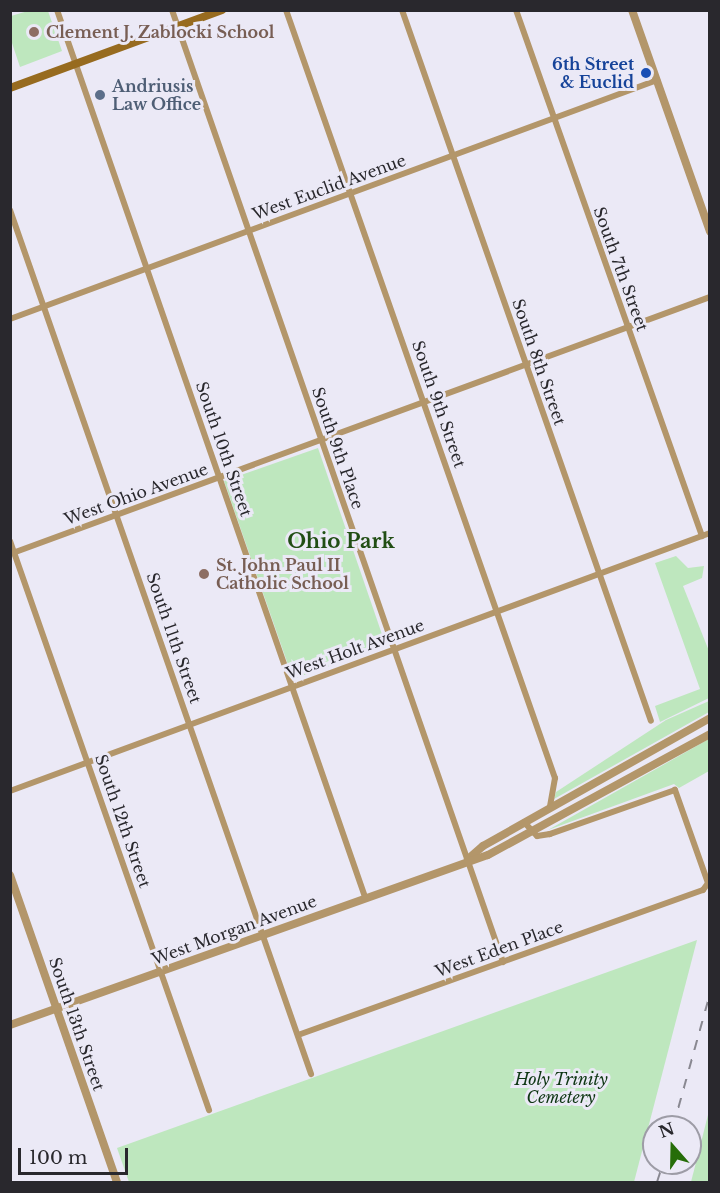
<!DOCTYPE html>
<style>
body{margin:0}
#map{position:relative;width:720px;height:1193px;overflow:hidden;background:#ebe9f6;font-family:"Libre Baskerville",serif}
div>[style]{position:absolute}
.green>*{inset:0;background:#bee7be}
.minor>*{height:6px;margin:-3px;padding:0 3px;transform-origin:3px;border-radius:3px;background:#b3966a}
.tertiary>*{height:8px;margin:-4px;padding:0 4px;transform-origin:4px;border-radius:4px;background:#b3966a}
.secondary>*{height:8px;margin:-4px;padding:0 4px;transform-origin:4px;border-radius:4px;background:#976b1f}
.rail>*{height:2px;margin-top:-1px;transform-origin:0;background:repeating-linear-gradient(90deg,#898891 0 10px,transparent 0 20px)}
.dots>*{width:16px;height:16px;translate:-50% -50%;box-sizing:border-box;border:3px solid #ebe9f6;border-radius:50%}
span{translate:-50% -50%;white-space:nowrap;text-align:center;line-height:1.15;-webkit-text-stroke:6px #ebe9f6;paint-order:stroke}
.education-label{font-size:16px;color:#785e54;font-weight:700}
.left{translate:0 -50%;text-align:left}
.transit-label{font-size:16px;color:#164399;font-weight:700}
.right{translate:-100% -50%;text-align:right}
.service-label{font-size:16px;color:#4e5e75;font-weight:700}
.street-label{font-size:16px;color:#29282d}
.park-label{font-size:16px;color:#0e3613;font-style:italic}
.quarter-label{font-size:20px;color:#214e14;font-weight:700}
.frame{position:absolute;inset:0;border:12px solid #29282d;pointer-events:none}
.north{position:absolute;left:642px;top:1115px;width:60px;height:60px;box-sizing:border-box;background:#ebe9f6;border:2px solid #9d9ca6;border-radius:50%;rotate:340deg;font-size:16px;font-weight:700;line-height:24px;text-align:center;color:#29282d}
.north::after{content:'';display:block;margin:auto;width:21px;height:27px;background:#266d09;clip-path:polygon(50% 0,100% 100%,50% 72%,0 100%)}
.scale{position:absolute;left:18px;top:1148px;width:110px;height:27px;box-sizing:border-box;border:3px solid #29282d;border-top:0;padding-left:8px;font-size:18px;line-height:21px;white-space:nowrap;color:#29282d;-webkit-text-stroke:4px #ebe9f6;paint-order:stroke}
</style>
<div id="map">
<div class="green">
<div style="clip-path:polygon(28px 11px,48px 11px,62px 51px,20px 67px,11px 40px,11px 16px)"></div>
<div style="clip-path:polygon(318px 448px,386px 646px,293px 679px,224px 481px)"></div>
<div style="clip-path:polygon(676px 556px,688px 568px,704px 566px,702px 578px,683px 586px,709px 651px,709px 698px,660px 722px,655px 706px,700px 689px,655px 563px)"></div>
<div style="clip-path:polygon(709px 701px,709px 712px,554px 799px,556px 792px,666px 720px)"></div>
<div style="clip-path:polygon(709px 739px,709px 771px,679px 788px,674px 784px,548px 830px)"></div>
<div style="clip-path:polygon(697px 940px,634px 1182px,129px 1182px,117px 1148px)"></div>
<div style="clip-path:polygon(709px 1111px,709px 1182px,691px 1182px)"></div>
</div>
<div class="minor">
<div style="left:57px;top:10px;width:939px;rotate:70.85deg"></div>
<div style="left:172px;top:10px;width:1008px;rotate:70.83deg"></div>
<div style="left:286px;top:10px;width:814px;rotate:70.7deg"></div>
<div style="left:555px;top:778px;width:29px;rotate:100deg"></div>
<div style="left:402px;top:10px;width:753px;rotate:70.7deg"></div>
<div style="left:516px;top:10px;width:558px;rotate:70.53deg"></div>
<div style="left:10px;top:210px;width:915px;rotate:70.79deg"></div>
<div style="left:10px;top:319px;width:690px;rotate:-20.27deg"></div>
<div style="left:10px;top:541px;width:603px;rotate:70.72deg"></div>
<div style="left:10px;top:554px;width:746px;rotate:-20.16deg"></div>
<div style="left:10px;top:791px;width:746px;rotate:-20.23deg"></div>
<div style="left:298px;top:1035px;width:430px;rotate:-19.7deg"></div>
<div style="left:703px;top:890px;width:9px;rotate:-54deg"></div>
<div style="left:708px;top:883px;width:99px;rotate:-109.5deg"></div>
<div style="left:675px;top:790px;width:133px;rotate:160.6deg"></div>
<div style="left:550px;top:834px;width:13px;rotate:171deg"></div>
<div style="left:537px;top:836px;width:19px;rotate:-133deg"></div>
</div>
<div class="tertiary">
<div style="left:632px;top:10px;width:235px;rotate:70.6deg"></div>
<div style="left:468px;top:859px;width:20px;rotate:-41deg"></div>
<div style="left:483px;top:846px;width:261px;rotate:-29.4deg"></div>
<div style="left:10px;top:875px;width:325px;rotate:70.8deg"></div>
<div style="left:10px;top:1025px;width:507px;rotate:-19.58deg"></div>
<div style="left:488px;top:855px;width:253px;rotate:-28.6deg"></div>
</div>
<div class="secondary">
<div style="left:10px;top:88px;width:226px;rotate:-20.2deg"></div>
</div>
<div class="rail">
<div style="left:673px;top:1127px;width:138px;rotate:-74.5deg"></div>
<div style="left:657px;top:1182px;width:20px;rotate:-72deg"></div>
</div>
<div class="dots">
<div style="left:34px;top:32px;background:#8d6e63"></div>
<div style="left:646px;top:73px;background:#1a4fb4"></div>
<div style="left:100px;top:95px;background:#5c6f8a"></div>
<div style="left:204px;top:574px;background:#8d6e63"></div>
</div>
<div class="education-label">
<span class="left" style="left:46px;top:32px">Clement J. Zablocki School</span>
<span class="left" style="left:216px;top:574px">St. John Paul II<br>Catholic School</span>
</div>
<div class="transit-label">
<span class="right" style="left:634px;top:73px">6th Street<br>&amp; Euclid</span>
</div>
<div class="service-label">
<span class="left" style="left:112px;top:95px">Andriusis<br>Law Office</span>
</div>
<div class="street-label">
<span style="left:329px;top:187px;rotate:-20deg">West Euclid Avenue</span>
<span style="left:621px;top:269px;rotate:70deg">South 7th Street</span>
<span style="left:539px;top:362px;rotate:71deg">South 8th Street</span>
<span style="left:439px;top:404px;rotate:71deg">South 9th Street</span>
<span style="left:338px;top:448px;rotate:71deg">South 9th Place</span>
<span style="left:224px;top:449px;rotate:71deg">South 10th Street</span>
<span style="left:136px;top:494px;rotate:-20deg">West Ohio Avenue</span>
<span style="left:174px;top:638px;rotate:71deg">South 11th Street</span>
<span style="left:355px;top:649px;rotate:-20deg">West Holt Avenue</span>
<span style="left:123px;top:821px;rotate:71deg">South 12th Street</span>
<span style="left:234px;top:930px;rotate:-20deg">West Morgan Avenue</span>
<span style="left:499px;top:949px;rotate:-20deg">West Eden Place</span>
<span style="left:77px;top:1024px;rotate:71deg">South 13th Street</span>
</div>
<div class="park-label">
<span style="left:561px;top:1088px">Holy Trinity<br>Cemetery</span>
</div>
<div class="quarter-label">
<span style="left:341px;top:541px">Ohio Park</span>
</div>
<div class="frame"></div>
<div class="north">N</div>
<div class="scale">100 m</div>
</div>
